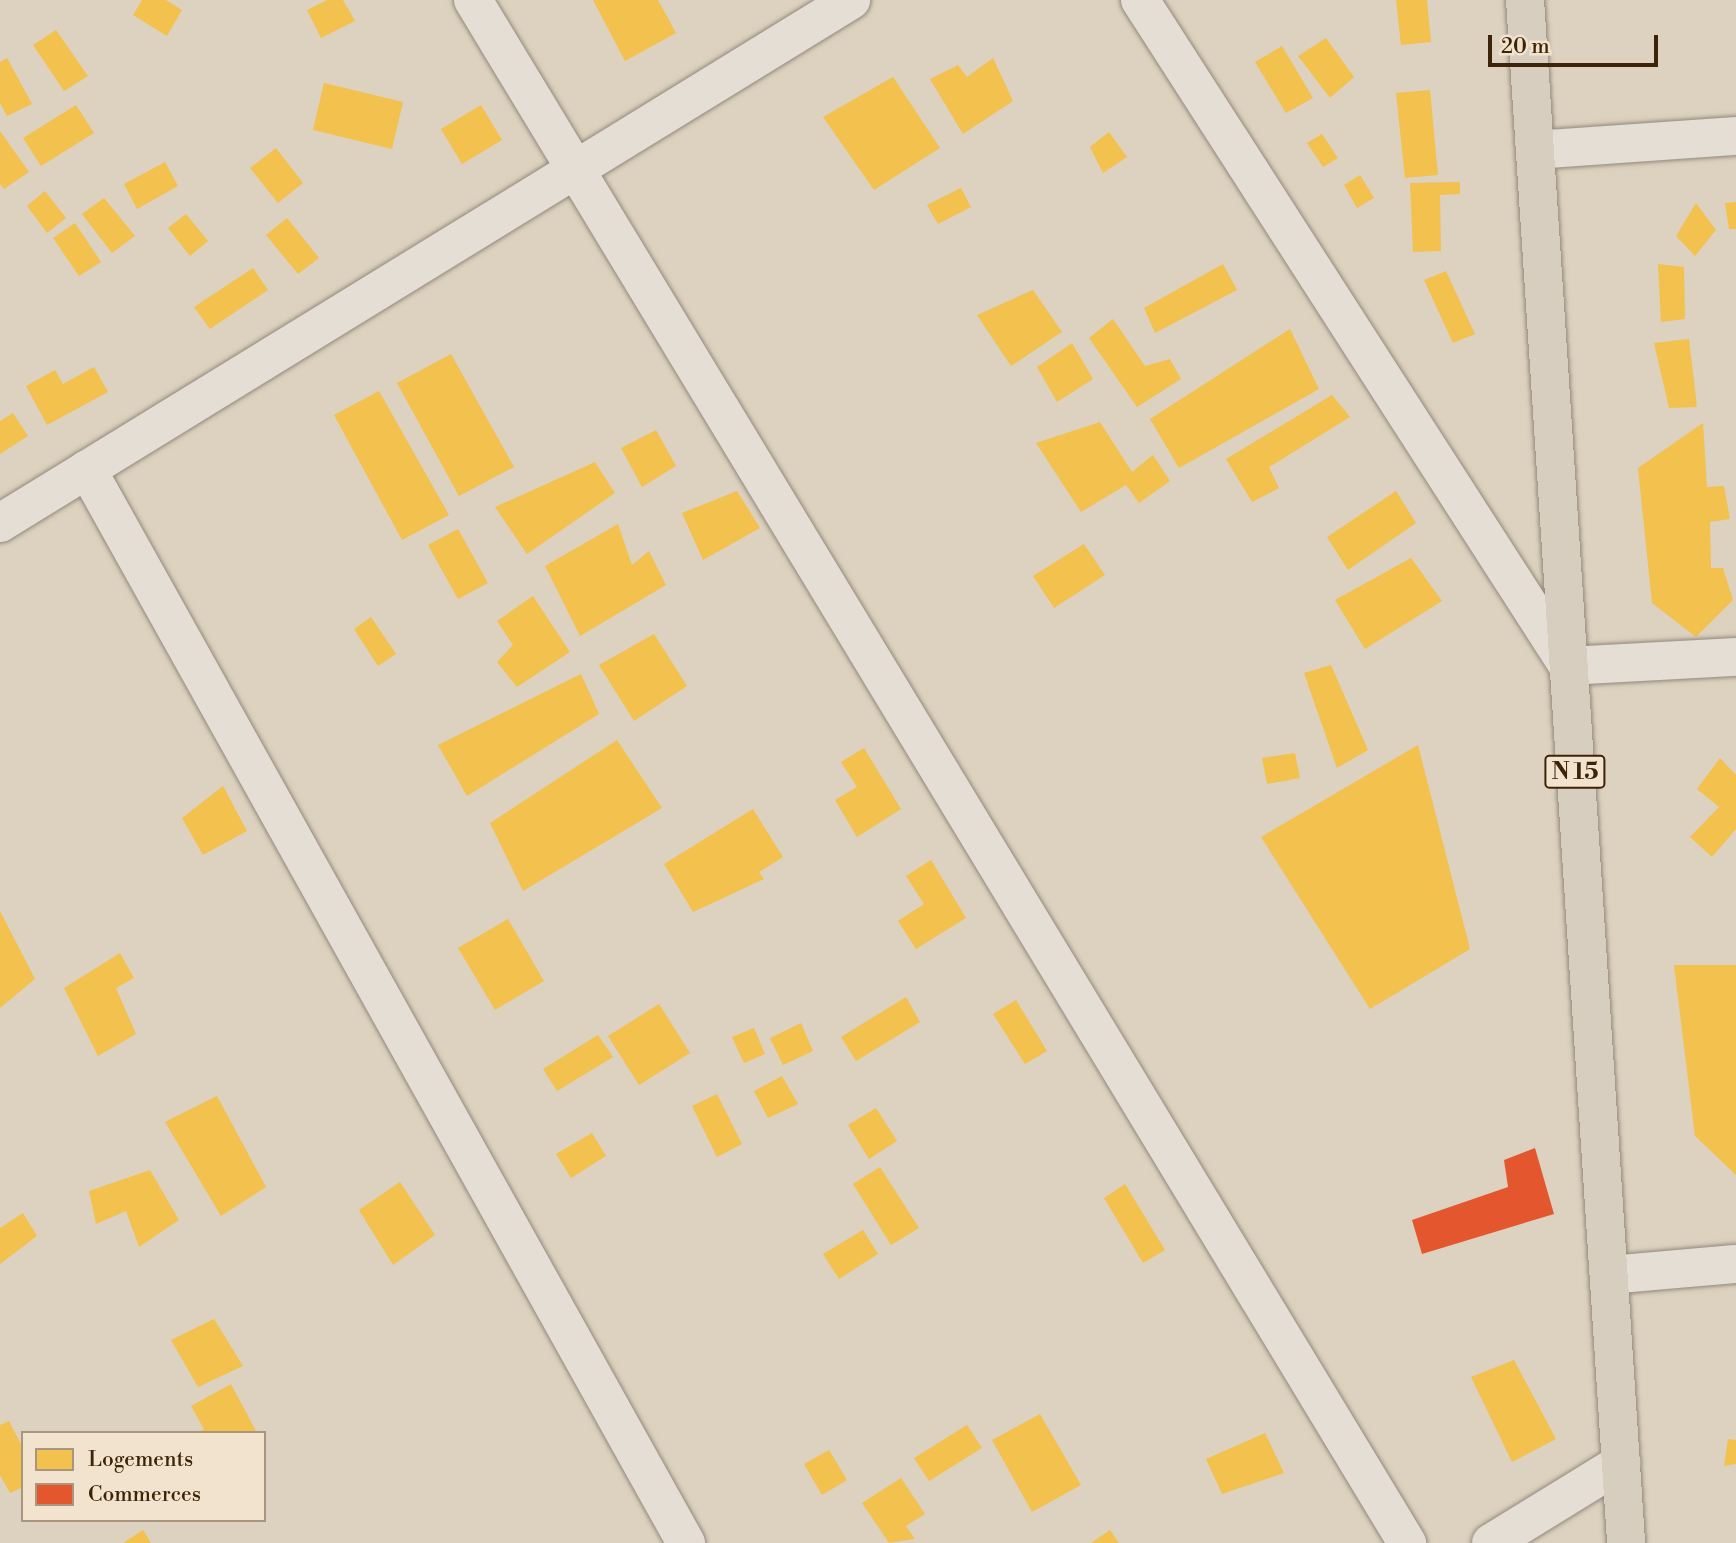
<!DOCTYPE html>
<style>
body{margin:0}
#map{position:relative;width:1736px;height:1543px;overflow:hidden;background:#ddd1bf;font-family:"Libre Bodoni",serif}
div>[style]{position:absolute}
.homes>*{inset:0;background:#f2c14e}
.shops>*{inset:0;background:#e4572e}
.roads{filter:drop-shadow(0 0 2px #93897b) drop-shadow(0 0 2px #93897b)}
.street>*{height:38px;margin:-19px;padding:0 19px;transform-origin:19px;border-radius:19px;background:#e4ded5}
.primary>*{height:38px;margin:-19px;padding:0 19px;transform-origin:19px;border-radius:19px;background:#d8cec0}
span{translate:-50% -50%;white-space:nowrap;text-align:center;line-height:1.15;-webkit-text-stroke:7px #f1e3cd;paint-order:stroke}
.shield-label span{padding:2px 5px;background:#f1e3cd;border:2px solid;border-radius:5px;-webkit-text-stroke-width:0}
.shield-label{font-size:23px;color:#3d2308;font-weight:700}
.legend{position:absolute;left:21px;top:1431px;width:245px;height:91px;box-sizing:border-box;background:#f1e3cd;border:2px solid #a9967e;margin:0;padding:9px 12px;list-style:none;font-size:21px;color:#3d2308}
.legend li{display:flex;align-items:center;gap:14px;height:35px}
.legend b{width:35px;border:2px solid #a9967e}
.scale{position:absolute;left:1488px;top:35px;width:170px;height:32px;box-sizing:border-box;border:4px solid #3d2308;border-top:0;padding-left:9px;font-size:21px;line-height:24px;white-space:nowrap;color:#3d2308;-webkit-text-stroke:5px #f1e3cd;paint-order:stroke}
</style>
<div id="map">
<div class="homes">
<div style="clip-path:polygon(142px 0,166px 0,182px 10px,167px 36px,133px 15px)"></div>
<div style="clip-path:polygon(327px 0,343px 0,355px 21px,321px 38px,307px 10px)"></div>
<div style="clip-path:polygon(593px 0,658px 0,676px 33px,625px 61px)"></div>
<div style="clip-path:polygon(1396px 0,1427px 0,1431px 42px,1401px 45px)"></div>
<div style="clip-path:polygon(56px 30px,88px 76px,64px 91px,33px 45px)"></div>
<div style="clip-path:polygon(1326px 38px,1354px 77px,1330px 98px,1298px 56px)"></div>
<div style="clip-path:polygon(1282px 46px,1313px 98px,1286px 113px,1255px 62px)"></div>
<div style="clip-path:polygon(7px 58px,32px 104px,7px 116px,0 103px,0 62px)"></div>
<div style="clip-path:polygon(993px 58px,1013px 101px,963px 134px,930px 79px,958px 65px,967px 77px)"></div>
<div style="clip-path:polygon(893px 77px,940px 148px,874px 190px,823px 117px)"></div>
<div style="clip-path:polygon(324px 83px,403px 102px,392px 149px,313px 130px)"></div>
<div style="clip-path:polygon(1430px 90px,1438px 175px,1405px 178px,1396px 93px)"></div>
<div style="clip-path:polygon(76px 105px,94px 133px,41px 166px,23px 138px)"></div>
<div style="clip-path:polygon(481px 105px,502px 140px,462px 164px,441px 129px)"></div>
<div style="clip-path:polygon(0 131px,29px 172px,4px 189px,0 184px)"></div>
<div style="clip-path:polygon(1109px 132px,1127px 157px,1103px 173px,1090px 147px)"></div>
<div style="clip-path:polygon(1322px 134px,1338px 158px,1323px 167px,1307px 143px)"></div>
<div style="clip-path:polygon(276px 148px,303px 183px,278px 203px,250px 168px)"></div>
<div style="clip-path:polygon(165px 162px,178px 186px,137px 209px,124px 184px)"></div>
<div style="clip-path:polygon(1360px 175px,1374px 198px,1357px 208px,1344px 185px)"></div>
<div style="clip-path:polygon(1460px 182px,1460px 194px,1440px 195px,1441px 251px,1413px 252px,1410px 183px)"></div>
<div style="clip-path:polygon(961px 188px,971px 207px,938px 224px,927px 205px)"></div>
<div style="clip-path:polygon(45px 191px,66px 218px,47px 233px,27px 206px)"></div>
<div style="clip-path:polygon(104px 198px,135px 236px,112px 253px,82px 214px)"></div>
<div style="clip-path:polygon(1736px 202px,1736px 229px,1729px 229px,1725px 203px)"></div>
<div style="clip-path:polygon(1696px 203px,1716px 230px,1695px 256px,1676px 236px)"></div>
<div style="clip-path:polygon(186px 214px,208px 241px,190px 256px,168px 228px)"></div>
<div style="clip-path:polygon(287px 218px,319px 258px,298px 274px,266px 235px)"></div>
<div style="clip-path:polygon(75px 223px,101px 262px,79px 276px,53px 238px)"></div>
<div style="clip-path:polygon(1223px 264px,1237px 290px,1155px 333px,1144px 308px)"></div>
<div style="clip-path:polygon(1658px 264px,1684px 267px,1685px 319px,1661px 322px)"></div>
<div style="clip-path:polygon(253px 268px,268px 290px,210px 329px,194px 307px)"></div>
<div style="clip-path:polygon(1446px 271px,1475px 334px,1453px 343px,1424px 280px)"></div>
<div style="clip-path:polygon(1033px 290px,1062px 332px,1011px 366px,977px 315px)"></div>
<div style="clip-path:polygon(1113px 319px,1145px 366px,1170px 359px,1181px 379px,1137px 407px,1089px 338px)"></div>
<div style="clip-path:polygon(1290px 329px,1319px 389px,1179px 468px,1150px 419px)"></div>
<div style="clip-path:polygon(1689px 339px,1697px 407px,1669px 408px,1654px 343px)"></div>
<div style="clip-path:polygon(1072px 343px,1093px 379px,1057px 402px,1037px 367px)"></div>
<div style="clip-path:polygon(451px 354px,514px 467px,459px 496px,397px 383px)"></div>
<div style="clip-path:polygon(94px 367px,108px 392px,47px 425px,26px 386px,55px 370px,63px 384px)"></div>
<div style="clip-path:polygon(379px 391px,449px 515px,402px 540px,334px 415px)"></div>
<div style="clip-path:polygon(1332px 395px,1350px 417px,1269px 467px,1279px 488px,1252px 502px,1226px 459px)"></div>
<div style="clip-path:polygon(13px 413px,28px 436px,0 454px,0 421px)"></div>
<div style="clip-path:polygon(1100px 422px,1132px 472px,1153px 455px,1170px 481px,1139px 503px,1126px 485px,1081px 512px,1036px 443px)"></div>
<div style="clip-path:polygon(1703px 423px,1707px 487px,1724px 486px,1730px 519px,1710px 522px,1711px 568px,1723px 568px,1733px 600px,1696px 637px,1652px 603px,1638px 468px)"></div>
<div style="clip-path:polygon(656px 430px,676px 466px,642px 487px,621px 448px)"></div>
<div style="clip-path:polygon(595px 462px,615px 493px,527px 554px,495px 507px)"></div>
<div style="clip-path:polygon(737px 491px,760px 528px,703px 560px,682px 513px)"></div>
<div style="clip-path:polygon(1396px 491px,1416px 523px,1348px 570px,1327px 537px)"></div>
<div style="clip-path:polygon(618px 524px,632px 565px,649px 551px,666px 585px,580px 636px,545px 566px)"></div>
<div style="clip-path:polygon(458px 529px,488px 583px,458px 599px,428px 545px)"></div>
<div style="clip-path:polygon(1084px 544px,1105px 575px,1054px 608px,1033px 576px)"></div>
<div style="clip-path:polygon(1411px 558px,1442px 601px,1365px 649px,1335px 600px)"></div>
<div style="clip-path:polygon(533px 596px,570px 652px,517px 687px,497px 662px,513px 645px,497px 621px)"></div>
<div style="clip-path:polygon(371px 617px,396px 654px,378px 666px,354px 629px)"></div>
<div style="clip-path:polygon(654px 634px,687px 686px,634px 721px,599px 665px)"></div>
<div style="clip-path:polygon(1331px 665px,1368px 750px,1337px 768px,1304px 673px)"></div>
<div style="clip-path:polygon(581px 674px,599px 714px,467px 796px,438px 745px)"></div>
<div style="clip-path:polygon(617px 740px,662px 808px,523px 891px,490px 823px)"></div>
<div style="clip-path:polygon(1418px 745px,1470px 949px,1370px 1009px,1261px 837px)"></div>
<div style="clip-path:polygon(864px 748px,901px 809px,857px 837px,835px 800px,857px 787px,841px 762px)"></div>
<div style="clip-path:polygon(1295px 753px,1300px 778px,1267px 784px,1262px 758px)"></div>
<div style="clip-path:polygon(1720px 758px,1736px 775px,1736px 829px,1712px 857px,1690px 837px,1719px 807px,1697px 789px)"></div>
<div style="clip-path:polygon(223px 786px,247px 831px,203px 855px,182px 818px)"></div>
<div style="clip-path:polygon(753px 809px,783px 857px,759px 872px,764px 879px,693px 912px,664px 864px)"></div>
<div style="clip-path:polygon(931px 860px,966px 918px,916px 949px,898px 921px,924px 904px,906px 876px)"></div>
<div style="clip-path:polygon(0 911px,35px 979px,0 1008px)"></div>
<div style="clip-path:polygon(508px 919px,544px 981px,495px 1010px,458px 948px)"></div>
<div style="clip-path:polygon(120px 953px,134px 978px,116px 988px,136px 1034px,98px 1056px,64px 988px)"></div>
<div style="clip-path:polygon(1674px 965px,1736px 965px,1736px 1175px,1695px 1136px)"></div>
<div style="clip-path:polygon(906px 997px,920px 1022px,856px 1061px,841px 1037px)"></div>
<div style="clip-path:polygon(1016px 1000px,1047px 1051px,1025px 1064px,993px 1014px)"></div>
<div style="clip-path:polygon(659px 1004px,690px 1053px,639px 1085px,608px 1036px)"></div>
<div style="clip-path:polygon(801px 1023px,813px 1051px,783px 1065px,770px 1038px)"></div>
<div style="clip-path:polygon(754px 1028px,765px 1054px,744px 1063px,732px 1037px)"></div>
<div style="clip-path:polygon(598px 1035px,613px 1057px,557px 1091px,543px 1069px)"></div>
<div style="clip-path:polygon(782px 1076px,798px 1104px,768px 1118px,754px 1091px)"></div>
<div style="clip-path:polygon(717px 1094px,742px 1144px,717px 1157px,692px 1106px)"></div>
<div style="clip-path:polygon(217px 1096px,266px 1187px,221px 1216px,165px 1122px)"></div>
<div style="clip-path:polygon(876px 1108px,897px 1141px,869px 1159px,848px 1125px)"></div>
<div style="clip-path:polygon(592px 1133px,606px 1156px,571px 1178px,556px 1154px)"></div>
<div style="clip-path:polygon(880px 1167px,919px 1228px,891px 1245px,853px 1184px)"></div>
<div style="clip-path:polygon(150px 1170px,179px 1220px,139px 1247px,126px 1211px,96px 1224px,89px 1191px)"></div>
<div style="clip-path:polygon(400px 1182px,435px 1235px,393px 1265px,359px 1210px)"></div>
<div style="clip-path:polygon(1125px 1184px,1165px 1250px,1143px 1263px,1104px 1198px)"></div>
<div style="clip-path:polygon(23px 1213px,37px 1236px,0 1264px,0 1228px)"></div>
<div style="clip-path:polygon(863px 1230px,878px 1254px,839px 1279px,823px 1254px)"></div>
<div style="clip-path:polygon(214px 1319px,243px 1366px,198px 1387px,171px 1340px)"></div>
<div style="clip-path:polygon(1514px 1360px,1556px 1439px,1512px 1462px,1471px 1377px)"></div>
<div style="clip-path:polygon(231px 1384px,257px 1433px,197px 1433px,204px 1429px,191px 1406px)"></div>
<div style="clip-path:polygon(1040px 1414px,1081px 1485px,1032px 1512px,992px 1440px)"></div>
<div style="clip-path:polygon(9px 1421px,23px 1448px,23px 1487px,10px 1493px,0 1475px,0 1425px)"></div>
<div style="clip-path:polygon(967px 1425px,982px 1448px,929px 1481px,914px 1458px)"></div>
<div style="clip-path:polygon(1265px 1433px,1284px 1473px,1222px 1494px,1206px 1459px)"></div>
<div style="clip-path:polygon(1728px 1439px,1736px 1440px,1736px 1464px,1724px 1466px)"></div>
<div style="clip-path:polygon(829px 1450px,847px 1480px,822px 1495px,804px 1464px)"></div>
<div style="clip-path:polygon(901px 1478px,925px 1514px,906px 1526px,915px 1539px,889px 1543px,862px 1503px)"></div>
<div style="clip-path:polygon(143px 1530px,151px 1543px,123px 1543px)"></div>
<div style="clip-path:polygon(1110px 1530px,1119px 1543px,1091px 1543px)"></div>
</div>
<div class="shops">
<div style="clip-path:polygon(1535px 1148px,1554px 1214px,1422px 1254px,1412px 1220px,1508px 1187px,1504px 1160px)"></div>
</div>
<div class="roads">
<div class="street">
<div style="left:473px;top:0;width:1804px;rotate:58.81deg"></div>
<div style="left:1140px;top:0;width:792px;rotate:57.27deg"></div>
<div style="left:1568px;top:666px;width:168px;rotate:-3.1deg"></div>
<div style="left:1535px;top:150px;width:201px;rotate:-4deg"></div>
<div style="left:87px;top:469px;width:1230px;rotate:60.85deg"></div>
<div style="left:0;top:523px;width:999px;rotate:-31.57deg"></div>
<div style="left:1609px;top:1275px;width:127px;rotate:-5deg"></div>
<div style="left:1491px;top:1543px;width:153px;rotate:-31.6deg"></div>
</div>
<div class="primary">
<div style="left:1525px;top:0;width:1546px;rotate:86.25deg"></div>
</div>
</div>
<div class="shield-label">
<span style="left:1575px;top:772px">N 15</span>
</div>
<ul class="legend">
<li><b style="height:19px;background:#f2c14e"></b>Logements</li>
<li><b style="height:19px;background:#e4572e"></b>Commerces</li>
</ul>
<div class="scale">20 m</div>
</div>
